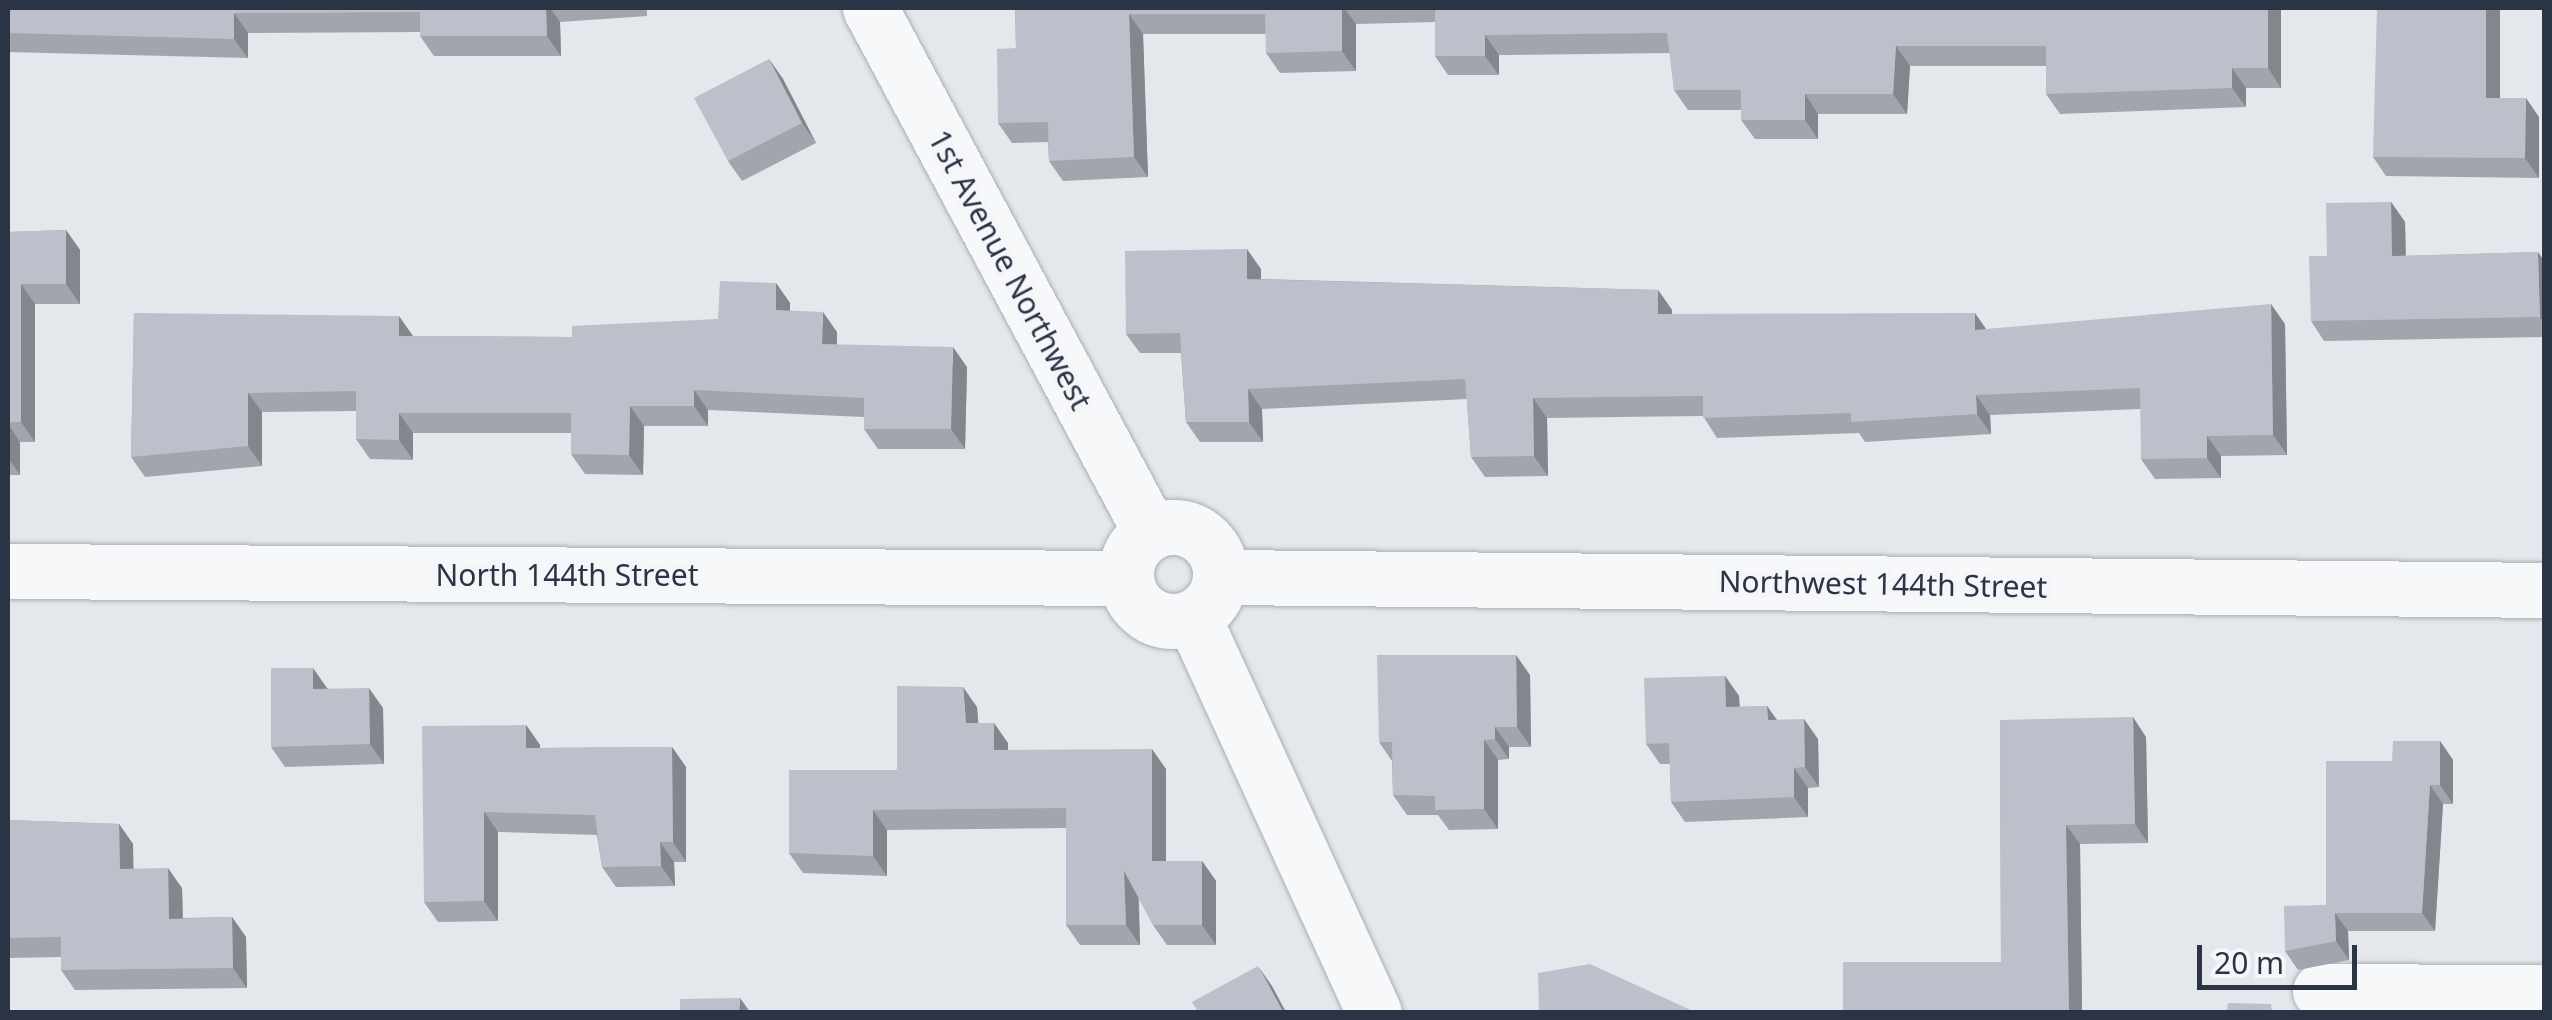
<!DOCTYPE html>
<style>
body{margin:0}
#map{position:relative;width:2552px;height:1020px;overflow:hidden;background:#e4e7ec;font-family:"Noto Sans",sans-serif}
div>[style]{position:absolute}
.roads{filter:drop-shadow(0 0 2px #a9aeb7) drop-shadow(0 0 2px #a9aeb7)}
.minor>*{height:55px;margin:-27.5px;padding:0 27.5px;transform-origin:27.5px;border-radius:27.5px;background:#f7f8fa}
.minor>.ring{margin:-27.5px;padding:0;box-sizing:content-box;background:none;border:55px solid #f7f8fa;border-radius:50%}
.wall>*{inset:0;background:#a1a5ae}
.shaded-wall>*{inset:0;background:#83868d}
.building>*{inset:0;background:#bbc0ca}
span{translate:-50% -50%;white-space:nowrap;text-align:center;line-height:1.15;-webkit-text-stroke:10px #f4f6f9;paint-order:stroke}
.street-label{font-size:30px;color:#2b3445}
.frame{position:absolute;inset:0;border:10px solid #2b3445;pointer-events:none}
.scale{position:absolute;left:2197px;top:945px;width:160px;height:45px;box-sizing:border-box;border:5px solid #2b3445;border-top:0;padding-left:12px;font-size:30px;line-height:35px;white-space:nowrap;color:#2b3445;-webkit-text-stroke:8px #f4f6f9;paint-order:stroke}
</style>
<div id="map">
<div class="roads">
<div class="minor">
<div style="left:870px;top:8px;width:595px;rotate:61.84deg"></div>
<div class="ring" style="left:1126px;top:527px;width:39px;height:39px"></div>
<div style="left:8px;top:571px;width:1118px;rotate:0.36deg"></div>
<div style="left:1221px;top:577px;width:1323px;rotate:0.56deg"></div>
<div style="left:1193px;top:617px;width:434px;rotate:65.4deg"></div>
<div style="left:2320px;top:991px;width:224px;rotate:0.3deg"></div>
</div>
</div>
<div class="wall">
<div style="clip-path:polygon(8px 8px,647px 8px,647px 16px,560px 22px,561px 56px,434px 56px,420px 36px,420px 32px,248px 33px,248px 58px,8px 52px)"></div>
<div style="clip-path:polygon(1015px 8px,2281px 8px,2281px 88px,2246px 88px,2246px 107px,2060px 114px,2046px 94px,2046px 66px,1910px 66px,1907px 114px,1818px 114px,1818px 139px,1755px 139px,1741px 120px,1741px 110px,1688px 110px,1674px 90px,1670px 53px,1499px 55px,1499px 75px,1448px 75px,1435px 56px,1435px 22px,1356px 24px,1356px 71px,1280px 73px,1266px 53px,1266px 34px,1143px 34px,1148px 177px,1063px 181px,1049px 161px,1048px 142px,1012px 143px,998px 123px,1016px 48px)"></div>
<div style="clip-path:polygon(2500px 8px,2500px 98px,2539px 117px,2539px 178px,2386px 176px,2373px 157px)"></div>
<div style="clip-path:polygon(769px 59px,783px 79px,816px 143px,742px 181px,728px 161px)"></div>
<div style="clip-path:polygon(2391px 202px,2405px 222px,2406px 256px,2538px 252px,2544px 261px,2544px 337px,2324px 341px,2311px 321px,2327px 256px)"></div>
<div style="clip-path:polygon(66px 230px,80px 250px,80px 304px,35px 304px,35px 442px,20px 442px,20px 475px,8px 475px,8px 232px)"></div>
<div style="clip-path:polygon(1261px 269px,1261px 279px,1658px 290px,1672px 310px,1672px 314px,1986px 329px,2285px 324px,2287px 455px,2221px 456px,2221px 478px,2155px 479px,2141px 459px,2141px 409px,1990px 415px,1991px 434px,1865px 442px,1859px 433px,1717px 438px,1703px 416px,1547px 418px,1548px 476px,1485px 477px,1471px 457px,1467px 399px,1262px 409px,1263px 442px,1200px 442px,1186px 422px,1181px 353px,1140px 353px,1126px 334px)"></div>
<div style="clip-path:polygon(776px 283px,790px 303px,790px 311px,837px 332px,837px 345px,967px 367px,965px 449px,878px 449px,864px 429px,864px 417px,708px 410px,708px 426px,644px 426px,643px 475px,585px 474px,571px 454px,571px 433px,413px 433px,413px 460px,370px 459px,356px 439px,356px 411px,262px 412px,262px 466px,145px 477px,131px 457px,134px 313px,413px 336px,572px 337px,718px 319px)"></div>
<div style="clip-path:polygon(1530px 675px,1531px 747px,1509px 747px,1509px 759px,1498px 760px,1498px 829px,1449px 830px,1438px 815px,1407px 815px,1393px 795px,1392px 761px,1379px 742px)"></div>
<div style="clip-path:polygon(1725px 676px,1739px 696px,1740px 707px,1767px 706px,1777px 720px,1818px 739px,1819px 787px,1808px 788px,1808px 817px,1685px 822px,1671px 802px,1670px 764px,1660px 764px,1646px 744px)"></div>
<div style="clip-path:polygon(327px 688px,383px 708px,384px 764px,285px 767px,271px 747px)"></div>
<div style="clip-path:polygon(977px 707px,978px 723px,1008px 743px,1008px 750px,1166px 769px,1166px 861px,1202px 861px,1216px 881px,1216px 945px,1167px 945px,1153px 925px,1139px 898px,1140px 945px,1080px 945px,1066px 925px,1066px 828px,887px 830px,887px 876px,803px 873px,789px 853px)"></div>
<div style="clip-path:polygon(2000px 720px,2146px 737px,2148px 843px,2080px 844px,2082px 1012px,1843px 1012px,2001px 962px)"></div>
<div style="clip-path:polygon(526px 725px,540px 745px,540px 748px,672px 747px,686px 767px,686px 862px,674px 862px,675px 886px,616px 887px,602px 867px,597px 835px,498px 832px,498px 921px,438px 922px,424px 902px)"></div>
<div style="clip-path:polygon(2440px 741px,2453px 760px,2453px 804px,2443px 804px,2435px 931px,2348px 931px,2349px 960px,2298px 970px,2285px 951px,2326px 905px,2392px 761px)"></div>
<div style="clip-path:polygon(8px 820px,119px 824px,133px 844px,133px 868px,182px 888px,183px 918px,232px 917px,246px 937px,247px 988px,75px 990px,61px 970px,61px 957px,8px 958px)"></div>
</div>
<div class="shaded-wall">
<div style="clip-path:polygon(546px 8px,550px 8px,560px 22px,561px 56px,547px 36px)"></div>
<div style="clip-path:polygon(1342px 8px,1344px 8px,1356px 24px,1356px 71px,1342px 51px)"></div>
<div style="clip-path:polygon(2268px 8px,2281px 8px,2281px 88px,2268px 68px)"></div>
<div style="clip-path:polygon(2486px 8px,2500px 8px,2500px 117px,2486px 98px)"></div>
<div style="clip-path:polygon(234px 13px,248px 33px,248px 58px,234px 39px)"></div>
<div style="clip-path:polygon(1129px 14px,1143px 34px,1148px 177px,1134px 157px)"></div>
<div style="clip-path:polygon(1485px 35px,1499px 55px,1499px 75px,1485px 56px)"></div>
<div style="clip-path:polygon(1896px 46px,1910px 66px,1907px 114px,1893px 94px)"></div>
<div style="clip-path:polygon(769px 59px,783px 79px,816px 143px,802px 123px)"></div>
<div style="clip-path:polygon(2232px 68px,2246px 88px,2246px 107px,2232px 88px)"></div>
<div style="clip-path:polygon(1805px 94px,1818px 114px,1818px 139px,1805px 120px)"></div>
<div style="clip-path:polygon(2526px 98px,2539px 117px,2539px 178px,2525px 158px)"></div>
<div style="clip-path:polygon(2391px 202px,2405px 222px,2406px 276px,2392px 256px)"></div>
<div style="clip-path:polygon(66px 230px,80px 250px,80px 304px,66px 284px)"></div>
<div style="clip-path:polygon(1247px 249px,1261px 269px,1261px 299px,1247px 279px)"></div>
<div style="clip-path:polygon(2538px 252px,2544px 261px,2544px 324px,2540px 317px)"></div>
<div style="clip-path:polygon(776px 283px,790px 303px,790px 330px,776px 310px)"></div>
<div style="clip-path:polygon(21px 284px,35px 304px,35px 442px,21px 422px)"></div>
<div style="clip-path:polygon(1658px 290px,1672px 310px,1672px 334px,1658px 314px)"></div>
<div style="clip-path:polygon(2271px 304px,2285px 324px,2287px 455px,2273px 435px)"></div>
<div style="clip-path:polygon(823px 312px,837px 332px,836px 364px,822px 344px)"></div>
<div style="clip-path:polygon(1975px 313px,1989px 333px,1975px 330px)"></div>
<div style="clip-path:polygon(399px 316px,413px 336px,399px 336px)"></div>
<div style="clip-path:polygon(953px 347px,967px 367px,965px 449px,951px 429px)"></div>
<div style="clip-path:polygon(1248px 389px,1262px 409px,1263px 442px,1249px 422px)"></div>
<div style="clip-path:polygon(694px 390px,708px 410px,708px 426px,694px 406px)"></div>
<div style="clip-path:polygon(248px 393px,262px 412px,262px 466px,248px 446px)"></div>
<div style="clip-path:polygon(1976px 395px,1990px 415px,1991px 434px,1977px 414px)"></div>
<div style="clip-path:polygon(1533px 398px,1547px 418px,1548px 476px,1534px 456px)"></div>
<div style="clip-path:polygon(630px 406px,644px 426px,643px 475px,629px 455px)"></div>
<div style="clip-path:polygon(399px 413px,413px 433px,413px 460px,399px 440px)"></div>
<div style="clip-path:polygon(8px 424px,20px 442px,20px 475px,8px 458px)"></div>
<div style="clip-path:polygon(2207px 436px,2221px 456px,2221px 478px,2207px 458px)"></div>
<div style="clip-path:polygon(1516px 655px,1530px 675px,1531px 747px,1517px 727px)"></div>
<div style="clip-path:polygon(313px 668px,327px 688px,327px 709px,313px 689px)"></div>
<div style="clip-path:polygon(1725px 676px,1739px 696px,1740px 727px,1726px 707px)"></div>
<div style="clip-path:polygon(963px 687px,977px 707px,980px 743px,966px 723px)"></div>
<div style="clip-path:polygon(369px 688px,383px 708px,384px 764px,370px 744px)"></div>
<div style="clip-path:polygon(1767px 706px,1781px 726px,1768px 720px)"></div>
<div style="clip-path:polygon(2133px 717px,2146px 737px,2148px 843px,2135px 824px)"></div>
<div style="clip-path:polygon(1804px 719px,1818px 739px,1819px 787px,1805px 767px)"></div>
<div style="clip-path:polygon(994px 723px,1008px 743px,1008px 770px,994px 750px)"></div>
<div style="clip-path:polygon(526px 725px,540px 745px,540px 768px,526px 748px)"></div>
<div style="clip-path:polygon(1495px 727px,1509px 747px,1509px 759px,1495px 739px)"></div>
<div style="clip-path:polygon(1484px 740px,1498px 760px,1498px 829px,1484px 809px)"></div>
<div style="clip-path:polygon(2440px 741px,2453px 760px,2453px 804px,2440px 785px)"></div>
<div style="clip-path:polygon(672px 747px,686px 767px,686px 862px,673px 842px)"></div>
<div style="clip-path:polygon(1152px 749px,1166px 769px,1166px 881px,1152px 861px)"></div>
<div style="clip-path:polygon(1794px 768px,1808px 788px,1808px 817px,1794px 797px)"></div>
<div style="clip-path:polygon(2430px 785px,2443px 804px,2435px 931px,2422px 913px)"></div>
<div style="clip-path:polygon(873px 810px,887px 830px,887px 876px,873px 856px)"></div>
<div style="clip-path:polygon(484px 812px,498px 832px,498px 921px,484px 901px)"></div>
<div style="clip-path:polygon(119px 824px,133px 844px,134px 889px,120px 869px)"></div>
<div style="clip-path:polygon(2066px 825px,2080px 844px,2082px 1012px,2069px 1012px)"></div>
<div style="clip-path:polygon(660px 842px,674px 862px,675px 886px,661px 866px)"></div>
<div style="clip-path:polygon(1202px 861px,1216px 881px,1216px 945px,1202px 925px)"></div>
<div style="clip-path:polygon(168px 868px,182px 888px,183px 939px,169px 919px)"></div>
<div style="clip-path:polygon(1124px 871px,1138px 891px,1140px 945px,1126px 925px)"></div>
<div style="clip-path:polygon(2335px 913px,2348px 931px,2349px 960px,2336px 941px)"></div>
<div style="clip-path:polygon(232px 917px,246px 937px,247px 988px,233px 968px)"></div>
<div style="clip-path:polygon(1258px 966px,1272px 986px,1286px 1012px,1283px 1012px)"></div>
<div style="clip-path:polygon(740px 998px,750px 1012px,739px 1012px)"></div>
</div>
<div class="building">
<div style="clip-path:polygon(8px 8px,546px 8px,547px 36px,420px 36px,420px 12px,234px 13px,234px 39px,8px 33px)"></div>
<div style="clip-path:polygon(1015px 8px,1342px 8px,1342px 51px,1266px 53px,1265px 14px,1129px 14px,1134px 157px,1049px 161px,1048px 122px,998px 123px,997px 49px,1016px 48px)"></div>
<div style="clip-path:polygon(1435px 8px,2268px 8px,2268px 68px,2232px 68px,2232px 88px,2046px 94px,2046px 46px,1896px 46px,1893px 94px,1805px 94px,1805px 120px,1741px 120px,1741px 90px,1674px 90px,1667px 33px,1485px 35px,1485px 56px,1435px 56px)"></div>
<div style="clip-path:polygon(2377px 8px,2486px 8px,2486px 98px,2526px 98px,2525px 158px,2373px 157px)"></div>
<div style="clip-path:polygon(769px 59px,802px 123px,728px 161px,694px 98px)"></div>
<div style="clip-path:polygon(2391px 202px,2392px 256px,2538px 252px,2540px 317px,2311px 321px,2309px 256px,2327px 256px,2326px 203px)"></div>
<div style="clip-path:polygon(66px 230px,66px 284px,21px 284px,21px 422px,8px 422px,8px 232px)"></div>
<div style="clip-path:polygon(1247px 249px,1247px 279px,1658px 290px,1658px 314px,1975px 313px,1975px 330px,2271px 304px,2273px 435px,2207px 436px,2207px 458px,2141px 459px,2140px 388px,1976px 395px,1977px 414px,1851px 422px,1851px 413px,1703px 418px,1703px 396px,1533px 398px,1534px 456px,1471px 457px,1465px 379px,1248px 389px,1249px 422px,1186px 422px,1180px 333px,1126px 334px,1125px 251px)"></div>
<div style="clip-path:polygon(720px 281px,776px 283px,776px 310px,823px 312px,822px 344px,953px 347px,951px 429px,864px 429px,864px 398px,694px 390px,694px 406px,630px 406px,629px 455px,571px 454px,571px 413px,399px 413px,399px 440px,356px 439px,356px 391px,248px 393px,248px 446px,131px 457px,134px 313px,399px 316px,399px 336px,572px 337px,572px 326px,718px 319px)"></div>
<div style="clip-path:polygon(1377px 655px,1516px 655px,1517px 727px,1495px 727px,1495px 739px,1484px 740px,1484px 809px,1435px 810px,1435px 796px,1393px 795px,1392px 742px,1379px 742px)"></div>
<div style="clip-path:polygon(271px 668px,313px 668px,313px 689px,369px 688px,370px 744px,271px 747px)"></div>
<div style="clip-path:polygon(1725px 676px,1726px 707px,1767px 706px,1768px 720px,1804px 719px,1805px 767px,1794px 768px,1794px 797px,1671px 802px,1669px 743px,1646px 744px,1644px 678px)"></div>
<div style="clip-path:polygon(897px 686px,963px 687px,966px 723px,994px 723px,994px 750px,1152px 749px,1152px 861px,1202px 861px,1202px 925px,1153px 925px,1124px 871px,1126px 925px,1066px 925px,1066px 808px,873px 810px,873px 856px,789px 853px,789px 770px,897px 770px)"></div>
<div style="clip-path:polygon(2133px 717px,2135px 824px,2066px 825px,2069px 1012px,1843px 1012px,1843px 962px,2001px 962px,2000px 720px)"></div>
<div style="clip-path:polygon(526px 725px,526px 748px,672px 747px,673px 842px,660px 842px,661px 866px,602px 867px,595px 815px,484px 812px,484px 901px,424px 902px,422px 726px)"></div>
<div style="clip-path:polygon(2393px 741px,2440px 741px,2440px 785px,2430px 785px,2422px 913px,2335px 913px,2336px 941px,2285px 951px,2284px 906px,2326px 905px,2326px 761px,2392px 761px)"></div>
<div style="clip-path:polygon(8px 820px,119px 824px,120px 869px,168px 868px,169px 919px,232px 917px,233px 968px,61px 970px,61px 937px,8px 938px)"></div>
<div style="clip-path:polygon(1590px 964px,1695px 1012px,1539px 1012px,1538px 973px)"></div>
<div style="clip-path:polygon(1258px 966px,1283px 1012px,1198px 1012px,1192px 1002px)"></div>
<div style="clip-path:polygon(740px 998px,739px 1012px,680px 1012px,680px 999px)"></div>
<div style="clip-path:polygon(2228px 1003px,2271px 1004px,2272px 1012px,2227px 1012px)"></div>
</div>
<div class="street-label">
<span style="left:1010px;top:270px;rotate:62deg">1st Avenue Northwest</span>
<span style="left:567px;top:575px">North 144th Street</span>
<span style="left:1883px;top:584px;rotate:1deg">Northwest 144th Street</span>
</div>
<div class="frame"></div>
<div class="scale">20 m</div>
</div>
